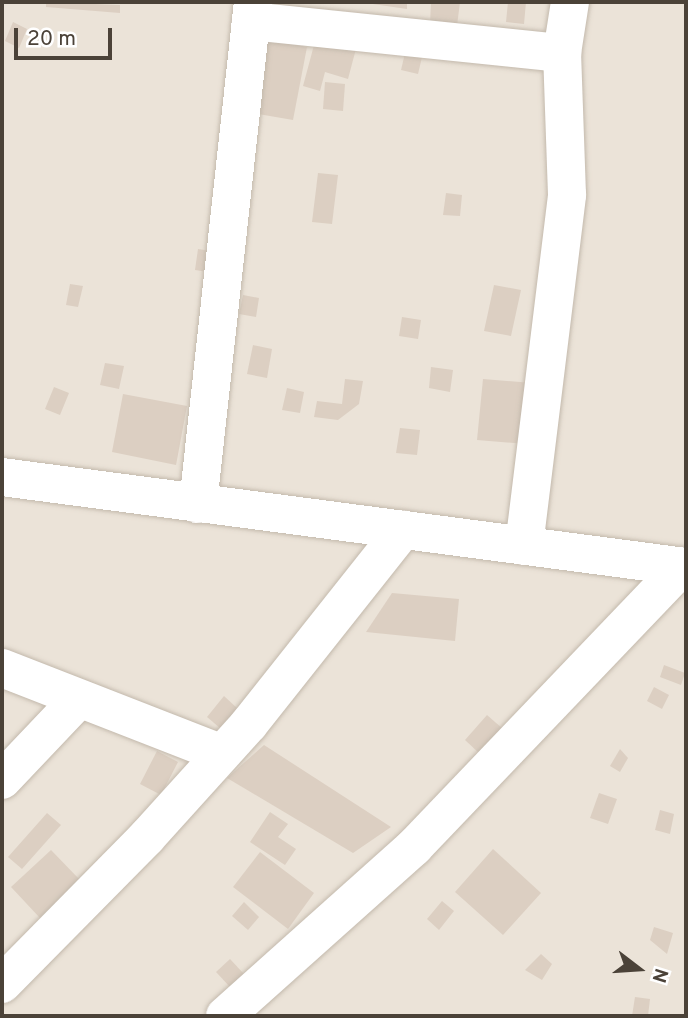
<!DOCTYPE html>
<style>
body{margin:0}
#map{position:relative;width:688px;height:1018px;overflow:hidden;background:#f6f2eb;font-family:Overpass,sans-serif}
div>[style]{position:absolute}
.residential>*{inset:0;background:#ebe3d8}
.building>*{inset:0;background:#dccfc2}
.roads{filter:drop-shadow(0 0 2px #c3b9ac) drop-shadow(0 0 2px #c3b9ac)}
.minor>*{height:38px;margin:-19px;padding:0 19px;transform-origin:19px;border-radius:19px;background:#fff}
span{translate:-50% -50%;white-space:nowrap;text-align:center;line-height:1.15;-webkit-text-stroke:7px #fff;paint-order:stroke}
.frame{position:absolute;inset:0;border:4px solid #4b4238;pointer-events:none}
.north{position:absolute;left:604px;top:934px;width:70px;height:70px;-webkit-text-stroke:5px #fff;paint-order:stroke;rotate:107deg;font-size:19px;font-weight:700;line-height:28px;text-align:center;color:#4b4238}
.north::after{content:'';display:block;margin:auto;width:24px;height:32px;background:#4b4238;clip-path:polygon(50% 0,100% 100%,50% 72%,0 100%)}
.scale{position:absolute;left:14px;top:28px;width:98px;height:32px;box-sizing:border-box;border:4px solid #4b4238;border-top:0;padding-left:9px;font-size:21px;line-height:24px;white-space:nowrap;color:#4b4238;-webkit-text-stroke:5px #fff;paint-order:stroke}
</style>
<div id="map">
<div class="residential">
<div style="clip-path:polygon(2px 2px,686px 2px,686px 1016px,2px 1016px)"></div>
</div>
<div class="building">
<div style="clip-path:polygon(46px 2px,120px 5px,120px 13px,46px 7px)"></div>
<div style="clip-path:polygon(359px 2px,407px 2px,407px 9px)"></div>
<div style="clip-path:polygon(431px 2px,460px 2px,457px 26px,430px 25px)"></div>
<div style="clip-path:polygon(508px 2px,526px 2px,524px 24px,506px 22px)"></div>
<div style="clip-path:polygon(13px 22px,27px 29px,19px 48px,5px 41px)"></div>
<div style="clip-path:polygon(317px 34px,357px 45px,348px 79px,325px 72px,320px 91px,303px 86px)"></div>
<div style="clip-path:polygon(266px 39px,307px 47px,293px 120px,252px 113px)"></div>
<div style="clip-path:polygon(406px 49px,423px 53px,418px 74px,401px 70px)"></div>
<div style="clip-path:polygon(325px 82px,345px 84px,343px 111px,323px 109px)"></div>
<div style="clip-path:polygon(318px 173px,338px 175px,332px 224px,312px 222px)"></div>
<div style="clip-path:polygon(446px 193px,462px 195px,460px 216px,443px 215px)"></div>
<div style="clip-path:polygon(198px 249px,211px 251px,208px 272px,195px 270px)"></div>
<div style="clip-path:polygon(70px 284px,83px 286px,78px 307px,66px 305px)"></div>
<div style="clip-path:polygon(494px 285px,521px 290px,511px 336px,484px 331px)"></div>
<div style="clip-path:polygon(243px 295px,259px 298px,256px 317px,239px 314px)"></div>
<div style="clip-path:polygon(402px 317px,421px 320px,418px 339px,399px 336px)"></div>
<div style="clip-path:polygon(253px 345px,272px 349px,267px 378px,247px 374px)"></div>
<div style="clip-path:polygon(105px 363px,124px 366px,119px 389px,100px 385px)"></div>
<div style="clip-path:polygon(431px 367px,453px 370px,450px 392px,429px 388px)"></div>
<div style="clip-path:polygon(345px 379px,363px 381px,359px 404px,338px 420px,314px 417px,317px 401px,342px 404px)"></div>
<div style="clip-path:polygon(483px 379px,533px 383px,527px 444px,477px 440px)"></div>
<div style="clip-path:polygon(54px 387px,69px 393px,60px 415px,45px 409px)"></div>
<div style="clip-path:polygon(287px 388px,304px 392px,300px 413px,282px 410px)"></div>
<div style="clip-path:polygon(123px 394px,187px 406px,176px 465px,112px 452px)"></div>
<div style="clip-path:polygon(400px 428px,420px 430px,417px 455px,396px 453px)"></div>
<div style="clip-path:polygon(392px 593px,459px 599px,455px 641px,366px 632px)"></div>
<div style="clip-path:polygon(664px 665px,685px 673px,681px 685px,660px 677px)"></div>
<div style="clip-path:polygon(654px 687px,669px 695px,662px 709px,647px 701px)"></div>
<div style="clip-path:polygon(224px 696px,237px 708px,220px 728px,207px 717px)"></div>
<div style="clip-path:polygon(487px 715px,503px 729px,480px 754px,465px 740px)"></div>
<div style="clip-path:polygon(264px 745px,391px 827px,353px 853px,227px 778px)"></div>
<div style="clip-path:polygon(620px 749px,628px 758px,620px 772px,610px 766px)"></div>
<div style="clip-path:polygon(157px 751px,178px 762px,161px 795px,140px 784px)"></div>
<div style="clip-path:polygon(599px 793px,617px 799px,608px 824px,590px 818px)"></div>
<div style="clip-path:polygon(660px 810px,674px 814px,670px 834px,655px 830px)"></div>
<div style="clip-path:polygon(270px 812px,288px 824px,278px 837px,296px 849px,285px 865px,250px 842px)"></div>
<div style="clip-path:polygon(47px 813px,61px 825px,22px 869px,8px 857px)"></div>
<div style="clip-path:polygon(493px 849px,541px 893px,503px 935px,455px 892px)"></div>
<div style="clip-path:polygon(51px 850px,80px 880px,40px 918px,11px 887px)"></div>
<div style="clip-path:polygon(260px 852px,314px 893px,288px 929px,233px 887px)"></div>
<div style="clip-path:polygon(442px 901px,454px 911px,439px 930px,427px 919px)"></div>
<div style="clip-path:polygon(244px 902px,259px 917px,248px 930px,232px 916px)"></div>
<div style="clip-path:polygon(654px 927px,673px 933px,667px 954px,650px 940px)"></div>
<div style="clip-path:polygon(541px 954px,552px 964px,542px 980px,525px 970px)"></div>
<div style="clip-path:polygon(230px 959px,244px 974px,230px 987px,216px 972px)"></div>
<div style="clip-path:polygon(635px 997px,650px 999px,648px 1016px,632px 1016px)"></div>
</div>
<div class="roads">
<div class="minor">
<div style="left:251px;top:21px;width:313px;rotate:5.9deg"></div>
<div style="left:2px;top:477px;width:690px;rotate:7.5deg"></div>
<div style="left:198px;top:504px;width:505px;rotate:-83.75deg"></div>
<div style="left:524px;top:546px;width:354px;rotate:-83deg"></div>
<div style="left:567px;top:195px;width:142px;rotate:-92deg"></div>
<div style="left:562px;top:53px;width:52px;rotate:-81.1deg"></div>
<div style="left:2px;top:668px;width:234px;rotate:21.3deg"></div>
<div style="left:2px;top:780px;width:112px;rotate:-46.5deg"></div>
<div style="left:2px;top:984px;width:206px;rotate:-45.4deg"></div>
<div style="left:147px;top:837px;width:152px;rotate:-47.9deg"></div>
<div style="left:249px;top:724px;width:248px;rotate:-51.6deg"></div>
<div style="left:225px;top:1016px;width:254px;rotate:-41.8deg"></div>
<div style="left:414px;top:847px;width:388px;rotate:-46.3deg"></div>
</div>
</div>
<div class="frame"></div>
<div class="north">N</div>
<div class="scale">20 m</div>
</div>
